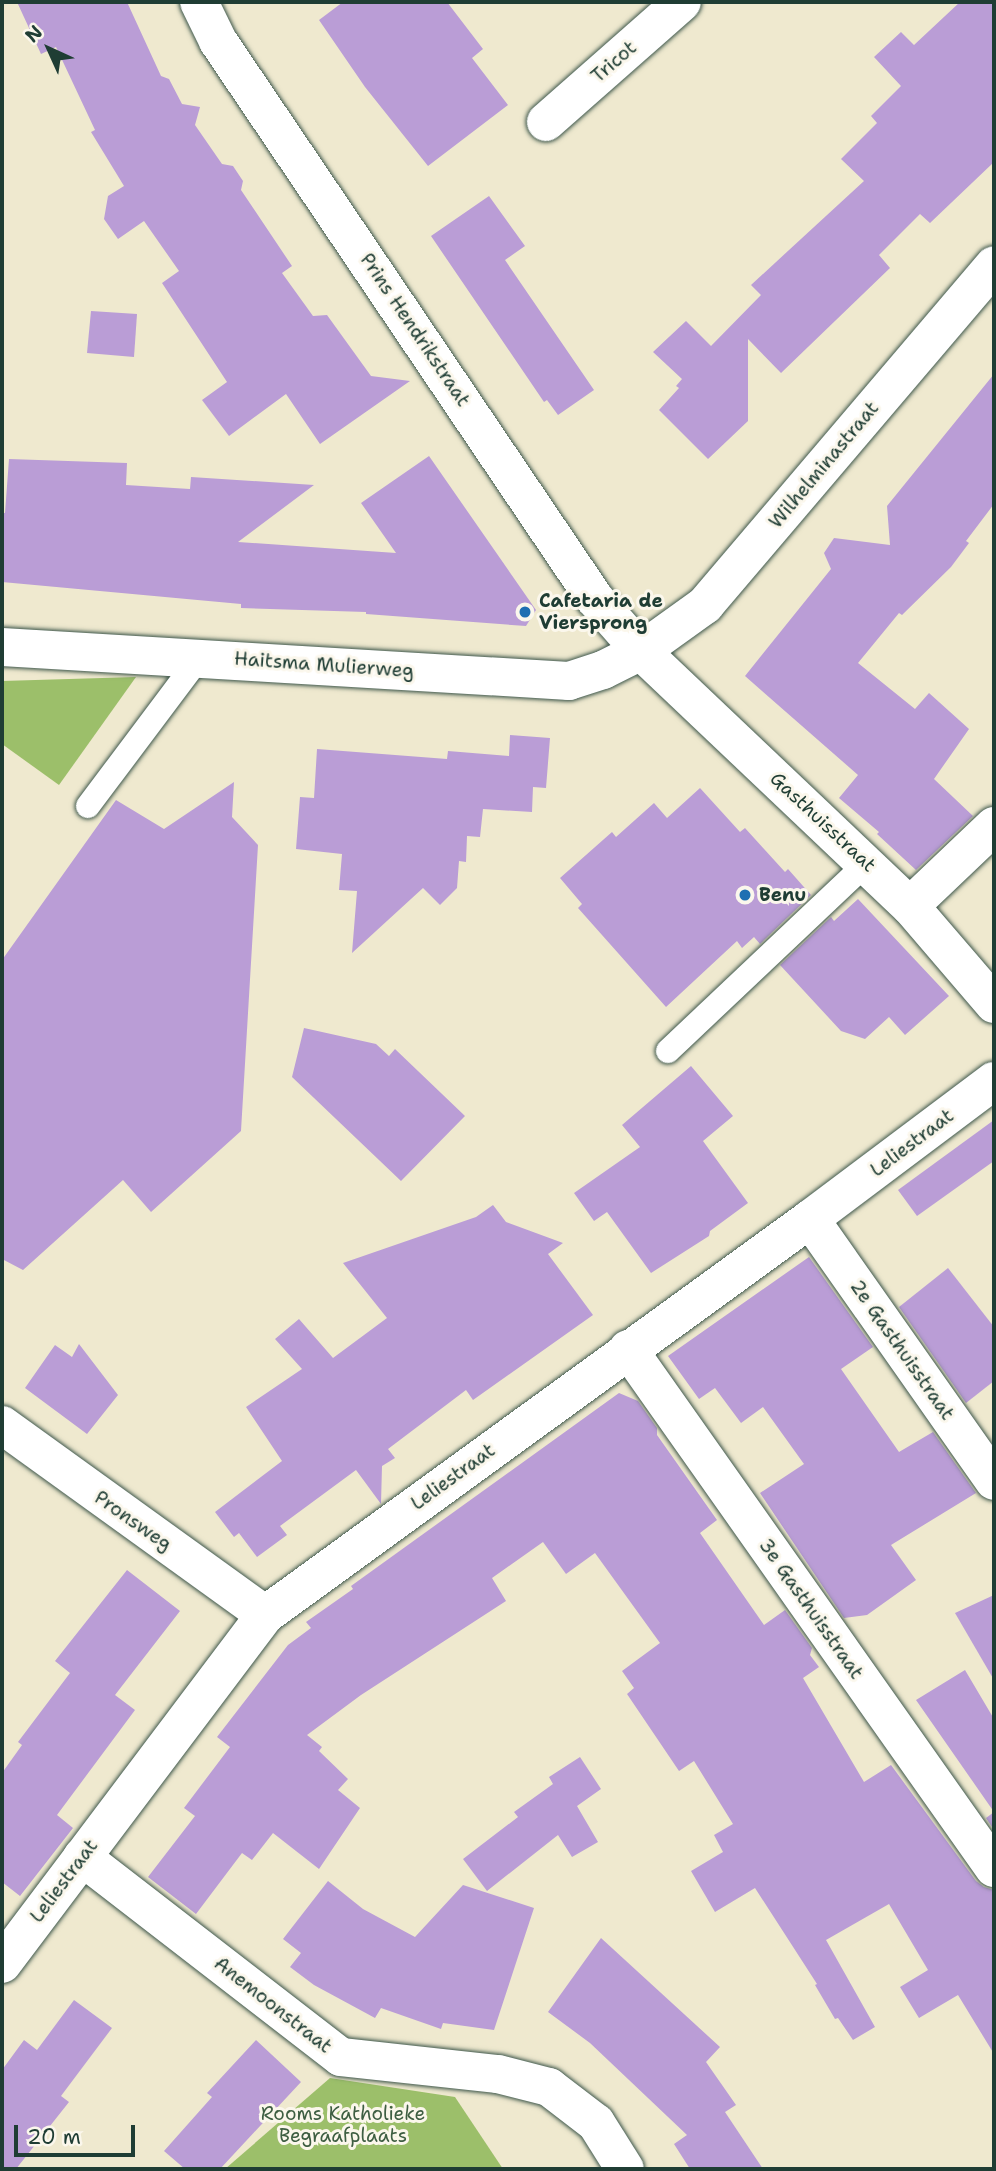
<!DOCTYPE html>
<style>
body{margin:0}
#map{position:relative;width:996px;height:2171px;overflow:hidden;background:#efe9cf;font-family:"Shantell Sans",sans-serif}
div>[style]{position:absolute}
.green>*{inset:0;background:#9cbf6a}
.building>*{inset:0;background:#ba9dd6}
.roads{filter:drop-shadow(0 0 2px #3e574b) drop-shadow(0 0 2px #3e574b)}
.lane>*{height:24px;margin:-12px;padding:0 12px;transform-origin:12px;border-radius:12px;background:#fff}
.street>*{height:38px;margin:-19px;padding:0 19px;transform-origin:19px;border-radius:19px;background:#fff}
.dots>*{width:19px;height:19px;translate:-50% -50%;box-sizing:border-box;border:4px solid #fbf7ec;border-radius:50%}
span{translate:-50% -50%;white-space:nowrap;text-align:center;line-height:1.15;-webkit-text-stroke:6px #fbf7ec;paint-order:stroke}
.street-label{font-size:19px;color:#1f3d34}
.poi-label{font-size:19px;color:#1f3d34;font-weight:700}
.left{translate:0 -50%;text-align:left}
.park-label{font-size:19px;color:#3e5e42}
.frame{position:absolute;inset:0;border:4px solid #1f3d34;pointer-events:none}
.north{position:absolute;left:14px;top:14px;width:70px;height:70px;-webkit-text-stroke:5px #fbf7ec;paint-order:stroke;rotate:315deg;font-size:19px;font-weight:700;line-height:28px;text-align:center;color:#1f3d34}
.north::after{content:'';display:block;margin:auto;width:24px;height:32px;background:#1f3d34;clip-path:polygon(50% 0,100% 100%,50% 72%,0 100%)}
.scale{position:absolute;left:14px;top:2125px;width:121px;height:32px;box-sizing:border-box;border:4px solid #1f3d34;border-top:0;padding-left:9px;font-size:21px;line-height:24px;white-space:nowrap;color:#1f3d34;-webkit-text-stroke:5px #fbf7ec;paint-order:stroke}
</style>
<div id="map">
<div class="green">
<div style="clip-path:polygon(136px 677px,59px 785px,2px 744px,2px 681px)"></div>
<div style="clip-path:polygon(330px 2078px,455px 2097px,503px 2169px,225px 2169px)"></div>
</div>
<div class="building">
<div style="clip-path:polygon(17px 2px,127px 2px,161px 76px,169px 79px,182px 104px,200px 107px,195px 125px,222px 164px,233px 166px,243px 181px,241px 190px,292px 266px,282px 273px,313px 316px,327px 315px,371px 376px,410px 381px,320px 444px,286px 394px,229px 436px,202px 400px,227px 382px,162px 283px,179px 271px,144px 221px,118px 239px,104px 219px,108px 196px,124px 186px,91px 132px,95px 130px,56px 47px,41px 54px)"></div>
<div style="clip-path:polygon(343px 2px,447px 2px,483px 49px,472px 58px,508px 105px,428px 166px,365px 87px,319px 20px)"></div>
<div style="clip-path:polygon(960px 2px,994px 2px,994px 162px,930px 223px,920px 214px,879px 255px,890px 268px,781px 373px,748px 339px,748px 421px,708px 459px,659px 410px,679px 388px,676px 386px,682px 379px,653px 352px,686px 321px,711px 346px,761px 295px,751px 285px,864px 181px,841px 159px,877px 123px,871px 116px,901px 86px,874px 57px,901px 32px,914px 45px)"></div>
<div style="clip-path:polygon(489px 196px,525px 246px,505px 260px,594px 390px,558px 415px,547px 400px,544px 402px,431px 236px)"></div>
<div style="clip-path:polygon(91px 311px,137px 314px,134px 357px,87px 353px)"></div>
<div style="clip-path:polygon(994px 374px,994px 504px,966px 541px,969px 543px,951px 567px,902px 615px,899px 613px,858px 663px,915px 709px,929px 693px,969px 729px,934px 779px,973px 816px,916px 870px,877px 834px,879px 832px,839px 798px,858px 775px,745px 676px,831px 569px,824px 553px,834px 538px,890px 545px,887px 506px)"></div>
<div style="clip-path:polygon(429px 456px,536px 610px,526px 626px,366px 614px,366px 612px,241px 608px,241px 604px,2px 582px,2px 513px,5px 513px,9px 459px,127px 463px,126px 485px,190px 489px,191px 477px,314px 485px,238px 542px,396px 553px,361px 503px)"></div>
<div style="clip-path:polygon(510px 735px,550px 738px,546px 788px,533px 787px,532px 812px,483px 809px,480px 837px,467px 836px,466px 862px,459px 861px,457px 888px,440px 905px,423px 888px,352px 953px,357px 891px,339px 890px,342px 854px,296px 849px,300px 797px,314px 798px,317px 749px,447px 759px,448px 751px,509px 756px)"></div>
<div style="clip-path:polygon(234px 782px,232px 817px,258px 845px,241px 1131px,151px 1212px,123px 1180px,23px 1270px,2px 1259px,2px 960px,116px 800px,164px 829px)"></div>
<div style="clip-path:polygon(700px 788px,740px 832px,745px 828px,785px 872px,788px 869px,811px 895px,760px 944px,754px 937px,742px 948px,737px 941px,666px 1007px,578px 908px,582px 904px,560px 878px,612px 832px,616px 837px,654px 803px,667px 818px)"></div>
<div style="clip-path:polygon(858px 899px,949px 996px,905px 1035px,889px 1017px,865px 1039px,841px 1031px,780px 965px,831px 917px,834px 921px)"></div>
<div style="clip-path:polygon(304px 1028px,376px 1044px,389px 1056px,395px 1049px,465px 1116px,401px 1181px,292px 1077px)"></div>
<div style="clip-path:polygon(691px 1066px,733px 1116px,703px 1141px,748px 1203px,710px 1231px,709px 1236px,651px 1273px,607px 1212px,594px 1221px,574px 1193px,640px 1147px,622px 1125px)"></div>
<div style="clip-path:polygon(994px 1120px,994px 1161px,917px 1216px,898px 1190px)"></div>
<div style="clip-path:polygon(493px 1205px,506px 1222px,563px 1243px,548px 1254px,593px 1315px,473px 1400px,466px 1390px,388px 1449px,395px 1458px,382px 1466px,381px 1504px,356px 1470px,280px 1526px,287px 1535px,257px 1557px,239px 1533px,234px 1537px,215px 1512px,282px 1461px,246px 1407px,302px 1369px,275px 1339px,299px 1319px,333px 1358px,387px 1318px,343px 1263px,476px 1217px)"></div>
<div style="clip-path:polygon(809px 1257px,873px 1347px,841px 1369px,899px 1452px,933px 1432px,976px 1493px,891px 1545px,916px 1580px,867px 1615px,844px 1618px,760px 1493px,804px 1464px,763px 1407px,741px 1423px,715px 1388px,699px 1399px,668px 1356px)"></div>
<div style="clip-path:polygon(948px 1268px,994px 1327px,994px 1381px,966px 1403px,899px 1307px)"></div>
<div style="clip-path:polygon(79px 1344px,118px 1395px,87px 1434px,25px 1388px,55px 1345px,72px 1357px)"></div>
<div style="clip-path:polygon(619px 1393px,638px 1401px,657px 1428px,657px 1435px,717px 1520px,700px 1533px,764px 1625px,785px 1610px,812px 1648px,810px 1655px,819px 1667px,803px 1678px,864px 1782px,891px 1765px,976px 1881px,984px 1887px,994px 1890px,994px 2054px,958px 1995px,919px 2018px,900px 1987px,928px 1970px,889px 1904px,826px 1940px,875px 2027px,853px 2040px,838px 2018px,835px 2019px,815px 1985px,817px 1984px,755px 1888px,715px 1912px,691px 1871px,723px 1852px,714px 1835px,733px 1824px,694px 1761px,679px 1771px,627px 1694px,634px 1688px,622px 1671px,660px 1643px,595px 1553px,566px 1574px,543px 1542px,492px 1578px,506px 1601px,361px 1695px,307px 1735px,322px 1747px,319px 1751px,348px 1779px,338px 1790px,360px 1808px,319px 1869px,273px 1833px,252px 1860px,242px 1853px,196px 1914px,148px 1877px,195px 1816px,184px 1808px,230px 1747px,217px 1737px,288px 1645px,311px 1628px,306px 1622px,353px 1589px,351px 1586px)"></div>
<div style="clip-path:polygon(127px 1570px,180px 1611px,115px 1695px,135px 1710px,57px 1815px,73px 1828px,20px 1896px,2px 1882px,2px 1773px,22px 1745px,18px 1742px,70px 1673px,55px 1661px)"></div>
<div style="clip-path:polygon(994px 1595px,994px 1680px,955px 1613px)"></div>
<div style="clip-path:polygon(965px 1670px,994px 1719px,994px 1830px,986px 1818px,994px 1812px,916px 1700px)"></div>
<div style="clip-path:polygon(580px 1757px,601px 1789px,577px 1806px,598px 1842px,572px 1857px,558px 1835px,487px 1891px,463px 1859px,518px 1817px,514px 1812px,553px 1784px,549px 1777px)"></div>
<div style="clip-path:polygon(328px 1881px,363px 1909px,415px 1937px,463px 1885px,534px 1908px,494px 2030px,443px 2023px,441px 2029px,381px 2008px,375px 2018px,314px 1985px,290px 1967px,301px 1953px,283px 1939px)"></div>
<div style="clip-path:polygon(601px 1938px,720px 2047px,706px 2062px,736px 2105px,725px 2112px,763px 2169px,690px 2169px,674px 2144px,687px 2135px,590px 2043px,548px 2012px)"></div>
<div style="clip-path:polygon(74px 2000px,112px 2028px,61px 2096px,69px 2102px,16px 2169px,2px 2169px,2px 2070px,24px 2040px,37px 2050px)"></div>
<div style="clip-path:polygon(256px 2040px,301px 2082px,220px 2169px,185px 2169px,164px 2151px,212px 2097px,207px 2093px)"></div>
</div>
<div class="roads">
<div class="lane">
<div style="left:88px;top:806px;width:186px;rotate:-53.1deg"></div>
<div style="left:668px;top:1051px;width:274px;rotate:-43.4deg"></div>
</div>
<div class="street">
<div style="left:199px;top:2px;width:43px;rotate:64deg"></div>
<div style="left:218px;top:41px;width:673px;rotate:55.96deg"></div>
<div style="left:595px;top:599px;width:69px;rotate:48.5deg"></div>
<div style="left:641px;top:651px;width:371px;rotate:43.5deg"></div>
<div style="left:910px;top:906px;width:129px;rotate:49.4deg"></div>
<div style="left:546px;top:122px;width:181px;rotate:-41.4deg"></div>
<div style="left:2px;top:647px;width:568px;rotate:3.43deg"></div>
<div style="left:569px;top:681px;width:36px;rotate:-18deg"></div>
<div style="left:603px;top:670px;width:42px;rotate:-26.6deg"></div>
<div style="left:641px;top:651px;width:79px;rotate:-35.7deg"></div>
<div style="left:705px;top:605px;width:446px;rotate:-49.6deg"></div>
<div style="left:910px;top:906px;width:116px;rotate:-43.6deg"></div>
<div style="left:810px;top:1219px;width:320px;rotate:54.9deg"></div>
<div style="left:628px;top:1349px;width:635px;rotate:54.81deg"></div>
<div style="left:2px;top:1425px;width:324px;rotate:35.8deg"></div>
<div style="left:82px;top:1857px;width:327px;rotate:37.7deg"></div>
<div style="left:341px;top:2057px;width:158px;rotate:6.2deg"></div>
<div style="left:498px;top:2074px;width:53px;rotate:14.3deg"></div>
<div style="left:549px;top:2087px;width:59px;rotate:37.5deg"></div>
<div style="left:596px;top:2123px;width:54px;rotate:57.8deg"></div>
<div style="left:2px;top:1964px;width:437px;rotate:-53deg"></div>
<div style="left:265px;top:1615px;width:674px;rotate:-36deg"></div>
<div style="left:810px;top:1219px;width:230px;rotate:-36.9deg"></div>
</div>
</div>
<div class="dots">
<div style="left:525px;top:612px;background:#1f6fb2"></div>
<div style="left:745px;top:895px;background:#1f6fb2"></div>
</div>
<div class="street-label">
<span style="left:614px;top:62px;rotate:-41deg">Tricot</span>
<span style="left:415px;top:330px;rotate:56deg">Prins Hendrikstraat</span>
<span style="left:824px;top:465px;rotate:-50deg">Wilhelminastraat</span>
<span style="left:324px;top:665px;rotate:4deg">Haitsma Mulierweg</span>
<span style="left:823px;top:822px;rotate:43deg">Gasthuisstraat</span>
<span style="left:912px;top:1143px;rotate:-37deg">Leliestraat</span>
<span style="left:902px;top:1350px;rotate:55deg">2e Gasthuisstraat</span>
<span style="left:453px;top:1477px;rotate:-36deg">Leliestraat</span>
<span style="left:133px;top:1521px;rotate:35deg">Pronsweg</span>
<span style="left:811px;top:1609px;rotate:55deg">3e Gasthuisstraat</span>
<span style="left:64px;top:1881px;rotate:-53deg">Leliestraat</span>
<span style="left:273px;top:2005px;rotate:38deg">Anemoonstraat</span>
</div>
<div class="poi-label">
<span class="left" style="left:539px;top:612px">Cafetaria de<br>Viersprong</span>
<span class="left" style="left:759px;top:895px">Benu</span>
</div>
<div class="park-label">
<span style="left:343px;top:2125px">Rooms Katholieke<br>Begraafplaats</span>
</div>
<div class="frame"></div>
<div class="north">N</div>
<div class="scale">20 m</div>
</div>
